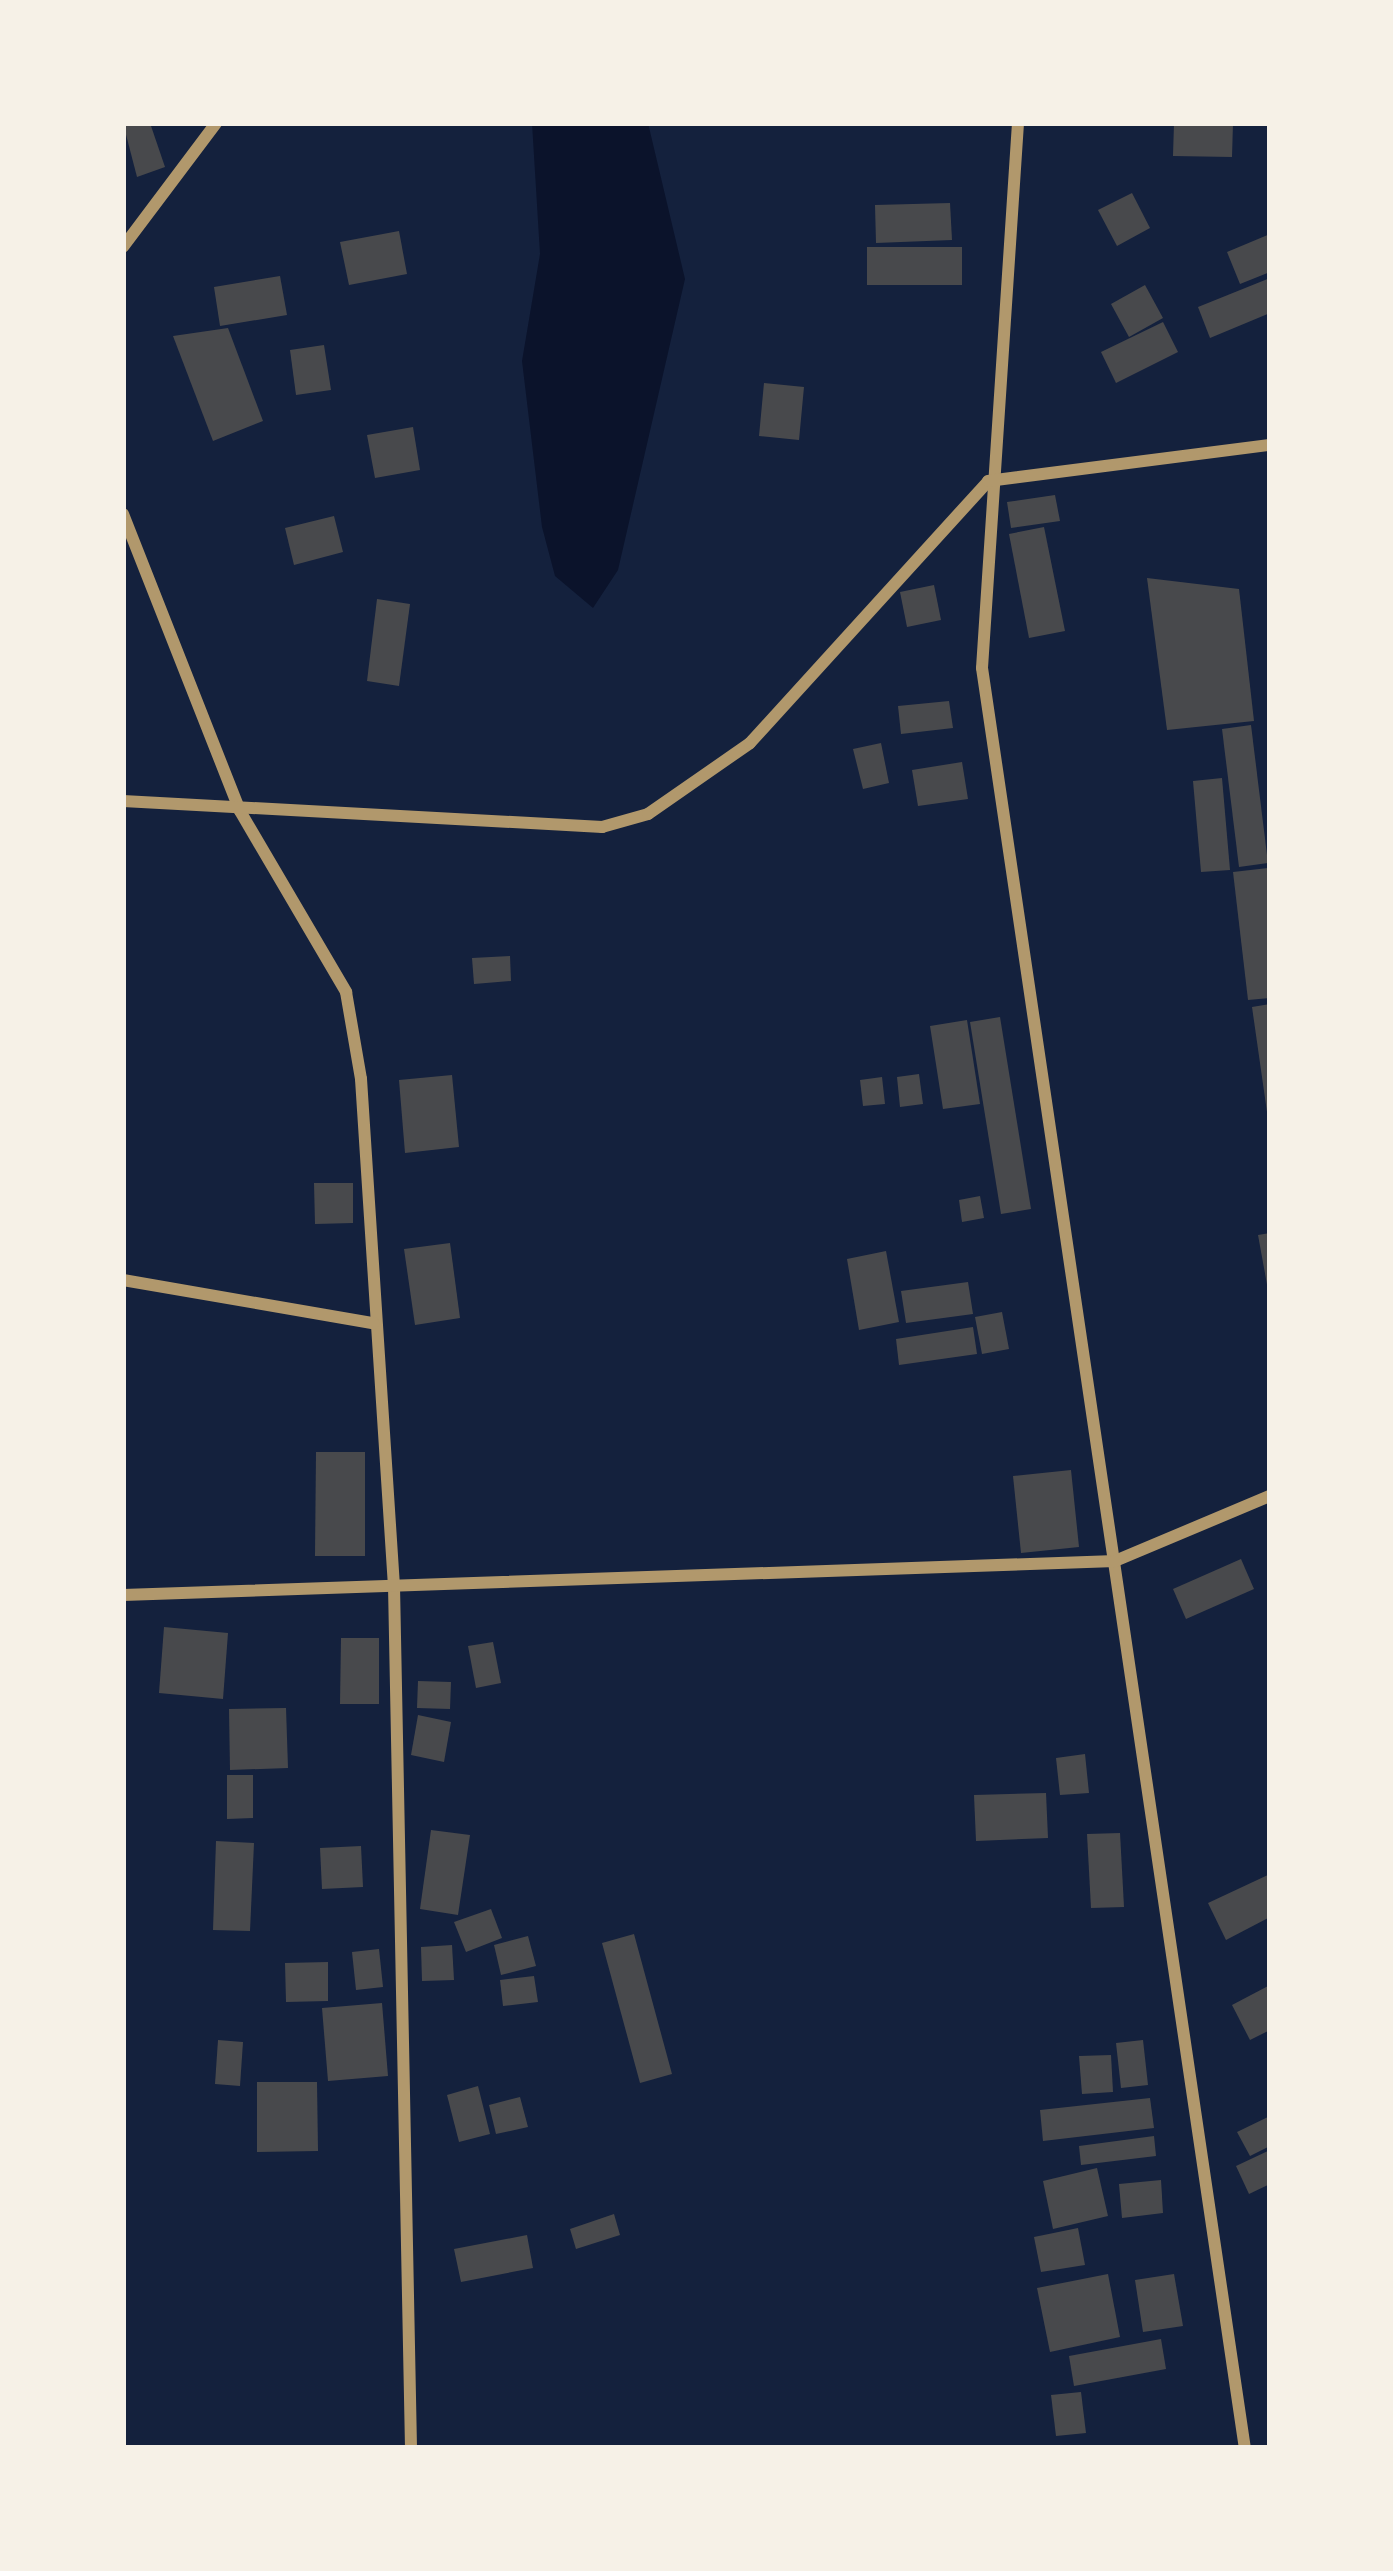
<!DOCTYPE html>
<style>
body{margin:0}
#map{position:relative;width:1393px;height:2571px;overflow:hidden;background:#14213d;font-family:"Varela Round",sans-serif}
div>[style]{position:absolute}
.water>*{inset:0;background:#0b132b}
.building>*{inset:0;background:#48494c}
.minor>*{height:12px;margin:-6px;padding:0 6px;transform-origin:6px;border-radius:6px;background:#b1986c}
span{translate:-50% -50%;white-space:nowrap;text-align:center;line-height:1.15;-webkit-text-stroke:9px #f6f1e7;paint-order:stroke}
.frame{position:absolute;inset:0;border:126px solid #f6f1e7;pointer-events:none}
</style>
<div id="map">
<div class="water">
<div style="clip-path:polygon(532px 123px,648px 123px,685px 279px,618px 570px,593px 608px,555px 576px,542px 527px,522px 361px,540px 254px)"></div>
</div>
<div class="building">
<div style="clip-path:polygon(123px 123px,150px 123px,165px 167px,137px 177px)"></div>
<div style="clip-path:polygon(1174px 123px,1233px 123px,1232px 157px,1173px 156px)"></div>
<div style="clip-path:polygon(1132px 193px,1150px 228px,1117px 246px,1098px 210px)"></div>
<div style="clip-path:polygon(950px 203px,952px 240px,876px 243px,875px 205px)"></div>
<div style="clip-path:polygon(399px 231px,407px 274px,349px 285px,340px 242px)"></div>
<div style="clip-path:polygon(1270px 234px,1270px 272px,1240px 284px,1227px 252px)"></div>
<div style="clip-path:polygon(867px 247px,962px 247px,962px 285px,867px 285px)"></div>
<div style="clip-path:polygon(280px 276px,287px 315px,220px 326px,214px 287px)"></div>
<div style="clip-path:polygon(1270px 278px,1270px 313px,1210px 338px,1198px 307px)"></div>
<div style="clip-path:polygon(1145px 285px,1163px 318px,1129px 337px,1111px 304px)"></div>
<div style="clip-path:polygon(1163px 322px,1178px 352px,1116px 383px,1101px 352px)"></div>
<div style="clip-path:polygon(228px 328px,263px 421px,213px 441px,173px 336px)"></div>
<div style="clip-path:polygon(324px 345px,331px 390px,296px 395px,290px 350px)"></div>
<div style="clip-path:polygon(764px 383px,804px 387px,799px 440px,759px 436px)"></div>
<div style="clip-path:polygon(413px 427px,420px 470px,375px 478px,367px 435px)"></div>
<div style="clip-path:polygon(1055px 495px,1060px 521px,1011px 528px,1007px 502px)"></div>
<div style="clip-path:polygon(334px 516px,343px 552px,294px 565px,285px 528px)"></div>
<div style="clip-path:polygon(1044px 527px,1065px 631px,1029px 638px,1009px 534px)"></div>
<div style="clip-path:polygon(1147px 578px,1239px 589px,1254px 721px,1167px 730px)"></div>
<div style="clip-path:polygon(934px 585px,941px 620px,907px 627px,900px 592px)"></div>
<div style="clip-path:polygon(377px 599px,410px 604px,399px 686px,367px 681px)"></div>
<div style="clip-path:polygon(949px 701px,953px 728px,901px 734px,898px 706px)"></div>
<div style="clip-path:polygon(1251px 725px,1268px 863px,1239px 867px,1222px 729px)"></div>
<div style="clip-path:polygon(881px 743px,889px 783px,863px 789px,853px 749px)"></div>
<div style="clip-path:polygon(962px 762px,968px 799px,918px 806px,912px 770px)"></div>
<div style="clip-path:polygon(1222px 778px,1230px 870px,1201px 872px,1193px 781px)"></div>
<div style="clip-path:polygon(1268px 868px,1270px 998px,1248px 1000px,1233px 872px)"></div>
<div style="clip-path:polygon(510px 956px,511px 981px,474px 984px,472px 958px)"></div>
<div style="clip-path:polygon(1270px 1004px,1270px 1112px,1267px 1112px,1252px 1007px)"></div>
<div style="clip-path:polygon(1000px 1017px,1031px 1209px,1001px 1214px,970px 1022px)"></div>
<div style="clip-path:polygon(967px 1020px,980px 1104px,943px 1109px,930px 1026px)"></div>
<div style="clip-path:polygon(919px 1074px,923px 1104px,900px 1107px,897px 1077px)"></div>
<div style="clip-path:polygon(452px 1075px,459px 1147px,405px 1153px,399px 1080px)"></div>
<div style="clip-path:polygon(882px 1077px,885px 1104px,863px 1106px,860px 1080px)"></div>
<div style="clip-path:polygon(314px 1183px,353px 1183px,353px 1223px,315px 1224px)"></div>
<div style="clip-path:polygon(980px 1196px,984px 1218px,962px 1222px,959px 1200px)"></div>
<div style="clip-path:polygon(1270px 1233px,1270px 1290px,1268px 1290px,1258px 1235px)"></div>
<div style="clip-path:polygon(450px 1243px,460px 1318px,415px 1325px,404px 1249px)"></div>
<div style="clip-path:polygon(886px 1251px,899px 1322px,859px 1330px,847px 1259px)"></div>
<div style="clip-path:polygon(968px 1282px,973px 1314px,906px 1323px,901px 1291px)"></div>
<div style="clip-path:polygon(1002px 1312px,1009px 1349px,982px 1354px,975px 1317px)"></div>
<div style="clip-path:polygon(973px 1327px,977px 1354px,899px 1365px,896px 1339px)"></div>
<div style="clip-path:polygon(316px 1452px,365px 1452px,365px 1556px,315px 1556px)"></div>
<div style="clip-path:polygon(1071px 1470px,1079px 1547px,1021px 1553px,1013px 1476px)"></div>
<div style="clip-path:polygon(1241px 1559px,1254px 1589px,1186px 1619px,1173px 1589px)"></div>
<div style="clip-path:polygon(164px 1627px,228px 1633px,223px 1699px,159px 1693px)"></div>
<div style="clip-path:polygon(341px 1638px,379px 1638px,379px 1704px,340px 1704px)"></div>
<div style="clip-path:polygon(493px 1642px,501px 1683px,476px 1688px,468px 1646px)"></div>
<div style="clip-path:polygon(418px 1681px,451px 1682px,450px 1709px,417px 1708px)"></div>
<div style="clip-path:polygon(286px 1708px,288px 1768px,230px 1770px,229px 1709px)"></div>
<div style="clip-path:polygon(418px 1715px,451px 1722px,444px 1762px,411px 1755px)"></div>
<div style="clip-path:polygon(1085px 1754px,1089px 1793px,1060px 1795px,1056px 1758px)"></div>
<div style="clip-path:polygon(227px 1775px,253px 1775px,253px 1818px,227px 1819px)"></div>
<div style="clip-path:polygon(1046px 1793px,1048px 1838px,976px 1841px,974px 1795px)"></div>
<div style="clip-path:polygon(431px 1830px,470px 1835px,458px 1915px,420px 1909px)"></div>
<div style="clip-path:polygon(1120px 1833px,1124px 1907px,1091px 1908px,1087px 1834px)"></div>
<div style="clip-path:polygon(216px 1841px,254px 1843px,250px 1931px,213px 1930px)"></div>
<div style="clip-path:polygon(361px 1846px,363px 1887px,322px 1889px,320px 1848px)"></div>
<div style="clip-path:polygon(1270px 1874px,1270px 1917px,1226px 1940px,1208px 1903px)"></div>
<div style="clip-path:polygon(491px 1909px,502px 1938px,466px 1952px,454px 1922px)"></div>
<div style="clip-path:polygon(634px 1934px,672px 2074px,640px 2083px,602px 1943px)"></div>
<div style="clip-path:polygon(528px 1936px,536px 1966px,501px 1975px,494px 1945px)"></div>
<div style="clip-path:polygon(452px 1945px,454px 1980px,422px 1981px,421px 1947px)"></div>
<div style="clip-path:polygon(379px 1949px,383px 1987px,356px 1990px,352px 1952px)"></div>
<div style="clip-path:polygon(328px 1962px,328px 2001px,286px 2002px,285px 1963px)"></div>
<div style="clip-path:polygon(534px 1976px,538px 2002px,503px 2006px,500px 1980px)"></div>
<div style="clip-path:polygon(1270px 1985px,1270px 2030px,1250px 2040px,1232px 2005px)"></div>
<div style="clip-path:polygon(382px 2003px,388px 2076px,328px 2081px,322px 2008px)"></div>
<div style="clip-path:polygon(218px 2040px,243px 2042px,240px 2086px,215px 2084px)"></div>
<div style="clip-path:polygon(1143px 2040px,1148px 2085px,1121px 2088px,1116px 2043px)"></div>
<div style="clip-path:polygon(1111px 2055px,1113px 2092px,1082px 2094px,1079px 2056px)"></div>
<div style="clip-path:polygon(257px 2082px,317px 2082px,318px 2151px,257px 2152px)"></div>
<div style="clip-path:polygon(478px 2086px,490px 2134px,459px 2142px,447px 2095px)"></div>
<div style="clip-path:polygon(520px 2097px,528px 2127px,496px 2134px,489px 2105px)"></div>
<div style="clip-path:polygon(1150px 2098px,1154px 2128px,1043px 2141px,1040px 2110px)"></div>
<div style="clip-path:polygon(1270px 2116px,1270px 2146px,1250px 2156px,1237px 2132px)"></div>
<div style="clip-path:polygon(1154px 2136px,1156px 2156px,1081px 2165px,1079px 2146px)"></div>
<div style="clip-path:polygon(1270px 2150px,1270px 2184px,1249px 2194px,1236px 2166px)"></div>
<div style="clip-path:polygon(1097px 2168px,1108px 2216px,1053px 2229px,1043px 2181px)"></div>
<div style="clip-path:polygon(1161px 2180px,1163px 2213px,1122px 2218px,1119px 2184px)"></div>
<div style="clip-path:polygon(614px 2214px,620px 2235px,576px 2249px,570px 2229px)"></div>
<div style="clip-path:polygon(1078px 2228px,1085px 2265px,1041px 2272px,1034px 2237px)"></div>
<div style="clip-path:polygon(527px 2235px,533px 2268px,461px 2282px,454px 2249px)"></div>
<div style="clip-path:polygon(1108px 2274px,1120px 2337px,1050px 2352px,1037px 2288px)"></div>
<div style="clip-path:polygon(1174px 2274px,1183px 2326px,1143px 2332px,1135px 2280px)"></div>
<div style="clip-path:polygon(1161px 2339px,1166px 2369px,1074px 2386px,1069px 2356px)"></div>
<div style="clip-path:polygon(1081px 2392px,1086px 2433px,1056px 2436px,1051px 2395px)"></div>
</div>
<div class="minor">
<div style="left:1018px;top:123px;width:546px;rotate:93.78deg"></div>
<div style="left:982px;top:668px;width:1799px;rotate:81.6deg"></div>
<div style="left:123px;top:247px;width:155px;rotate:-53.1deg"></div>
<div style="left:123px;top:514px;width:319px;rotate:68.5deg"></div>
<div style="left:240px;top:811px;width:210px;rotate:59.6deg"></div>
<div style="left:346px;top:992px;width:88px;rotate:80.2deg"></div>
<div style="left:361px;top:1079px;width:508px;rotate:86.28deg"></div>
<div style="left:394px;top:1586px;width:862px;rotate:88.87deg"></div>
<div style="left:123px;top:801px;width:480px;rotate:3.1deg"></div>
<div style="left:602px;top:827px;width:48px;rotate:-15.8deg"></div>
<div style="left:648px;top:814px;width:124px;rotate:-34.8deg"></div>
<div style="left:750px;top:743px;width:354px;rotate:-47.7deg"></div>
<div style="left:988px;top:481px;width:284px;rotate:-7.3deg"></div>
<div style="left:123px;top:1280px;width:254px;rotate:9.8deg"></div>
<div style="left:123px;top:1595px;width:993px;rotate:-1.96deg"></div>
<div style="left:1115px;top:1561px;width:168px;rotate:-22.8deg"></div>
</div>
<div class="frame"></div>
</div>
